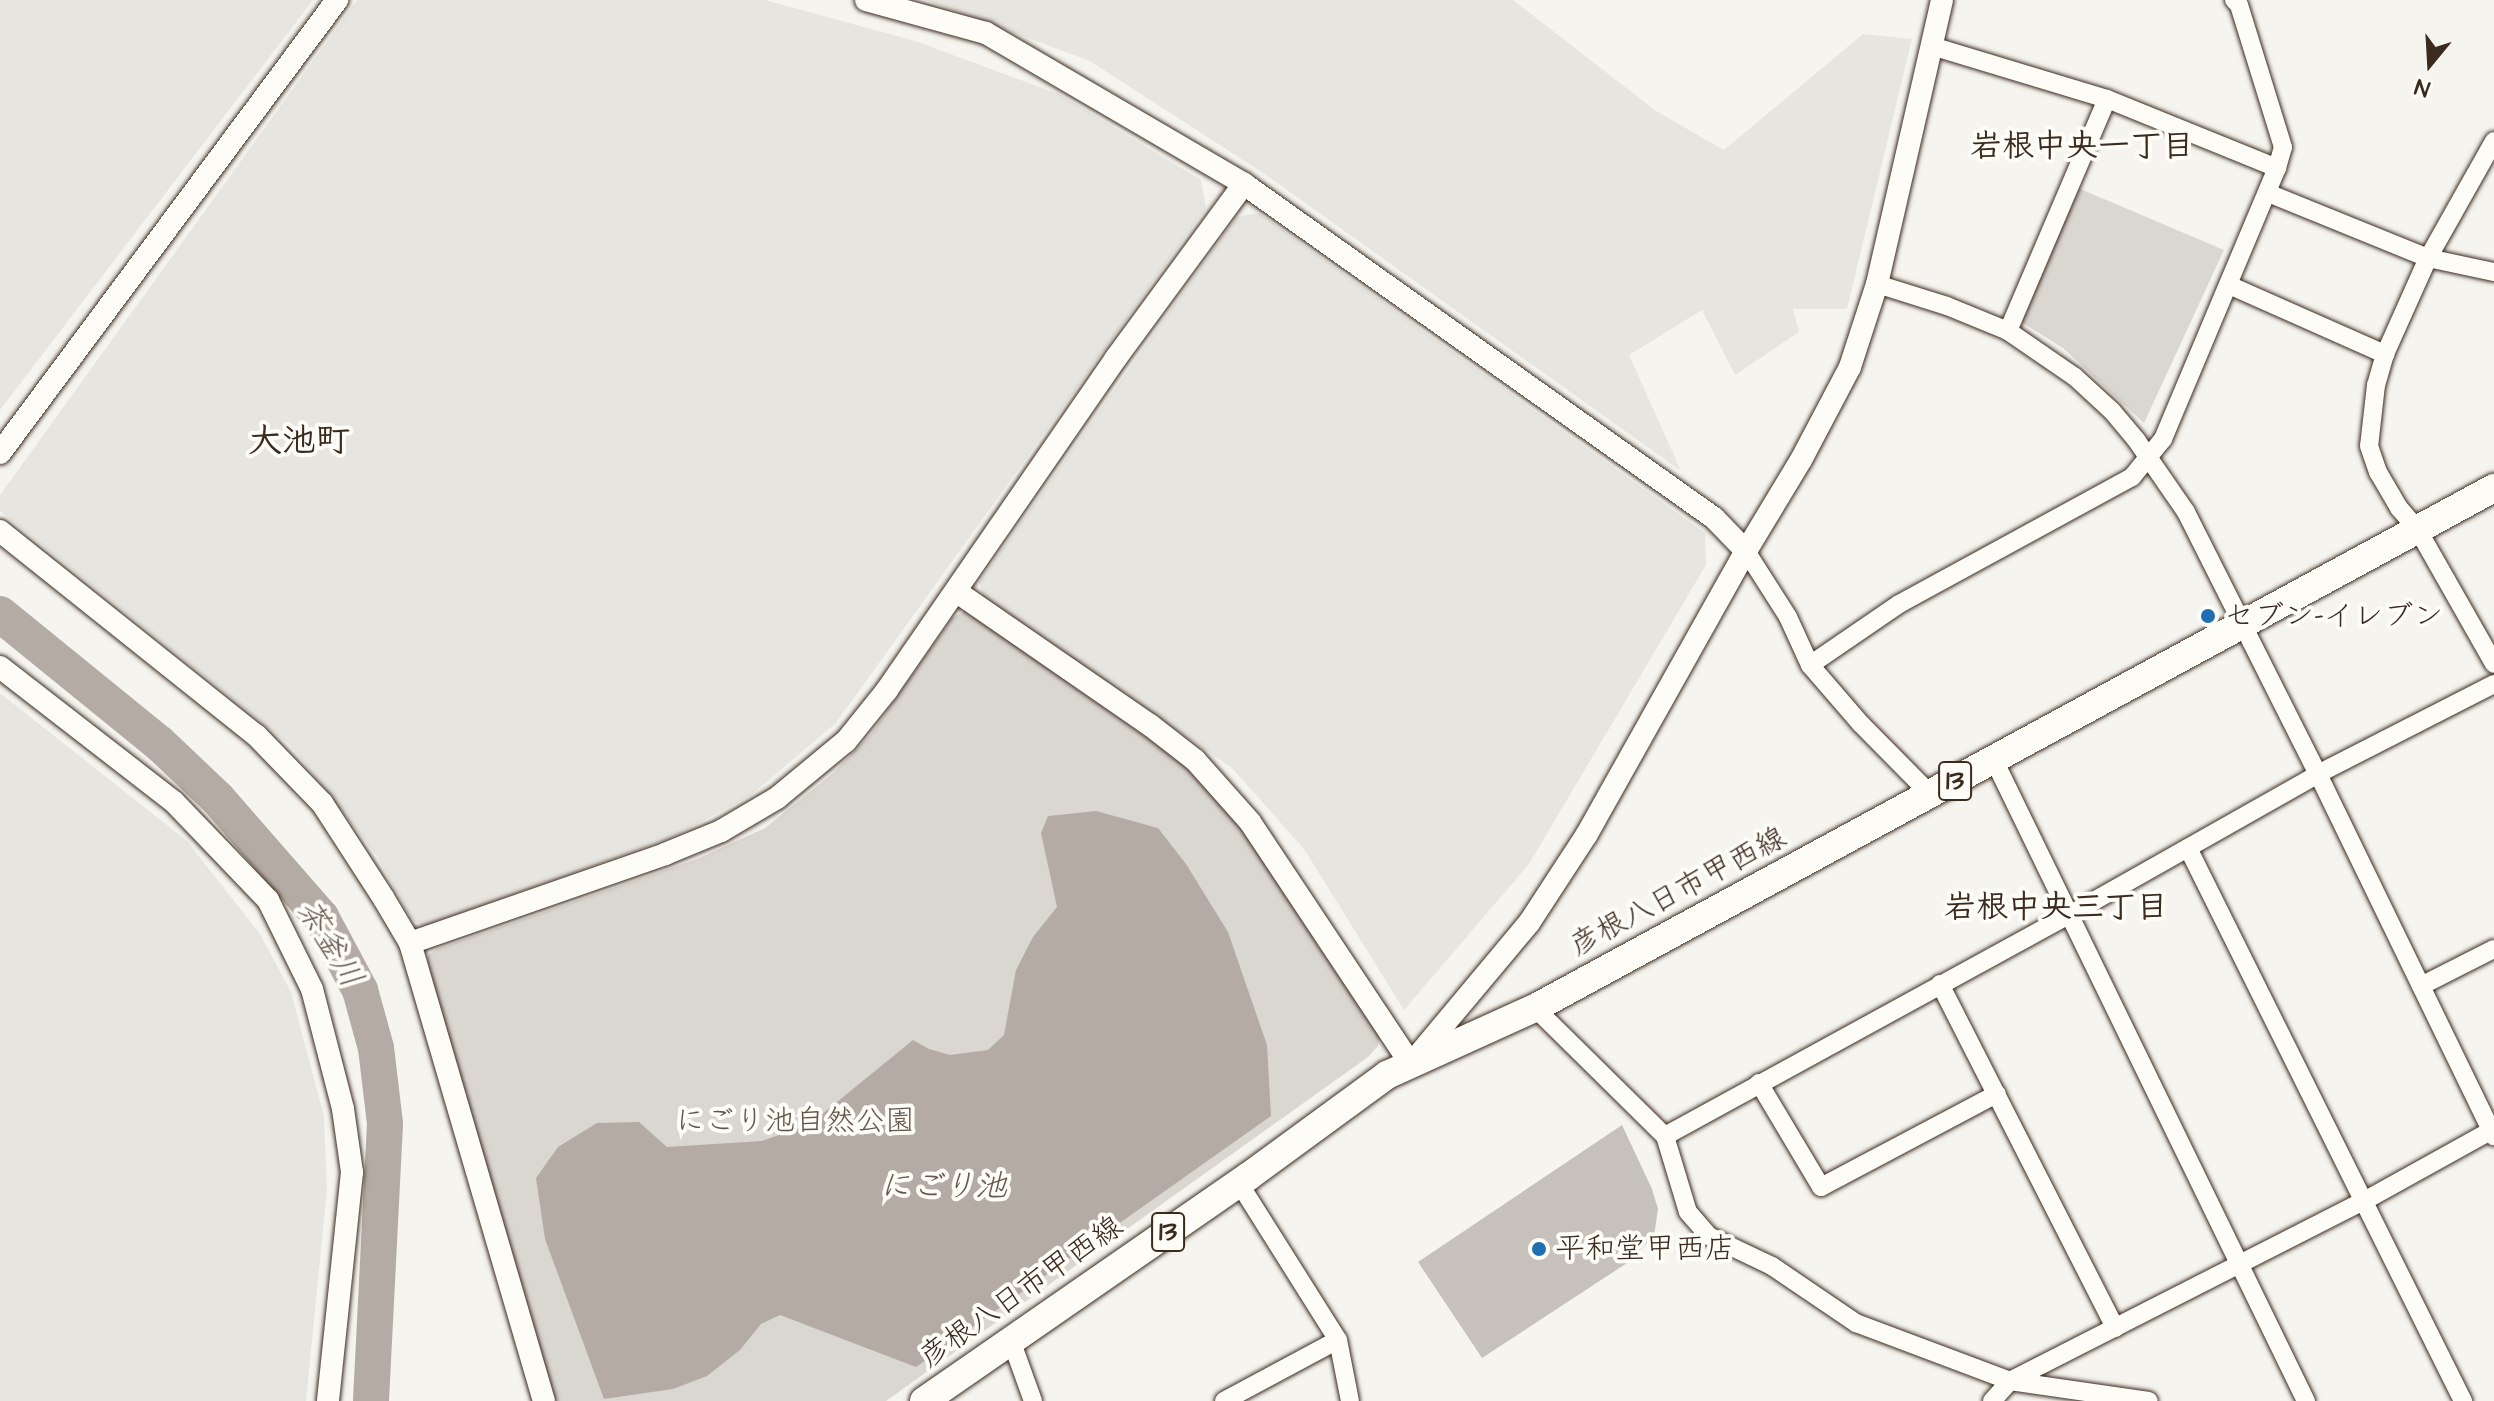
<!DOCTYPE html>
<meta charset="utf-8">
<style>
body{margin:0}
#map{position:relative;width:2494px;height:1401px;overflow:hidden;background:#f5f4ee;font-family:"Architects Daughter","Klee One",sans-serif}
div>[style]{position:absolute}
.built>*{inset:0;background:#e7e5df}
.green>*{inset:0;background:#dad6d0}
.water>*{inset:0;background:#b4aca4}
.river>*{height:36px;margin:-18px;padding:0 18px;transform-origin:18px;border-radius:18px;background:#b4aca4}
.building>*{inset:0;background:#c7c1bb}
.roads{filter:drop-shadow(0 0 2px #3b2a1e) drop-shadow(0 0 2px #3b2a1e)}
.minor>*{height:18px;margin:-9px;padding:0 9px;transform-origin:9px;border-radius:9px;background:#fdfcf7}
.tertiary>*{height:22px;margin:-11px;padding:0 11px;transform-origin:11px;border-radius:11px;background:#fdfcf7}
.primary>*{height:28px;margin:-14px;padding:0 14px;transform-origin:14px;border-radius:14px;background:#fdfcf7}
.dots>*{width:22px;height:22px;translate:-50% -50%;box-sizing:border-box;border:4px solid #fdfcf7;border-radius:50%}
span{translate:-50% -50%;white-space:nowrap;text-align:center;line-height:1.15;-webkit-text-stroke:8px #fdfcf7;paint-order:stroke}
.shield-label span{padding:2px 6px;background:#fdfcf7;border:2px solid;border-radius:6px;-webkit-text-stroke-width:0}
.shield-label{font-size:28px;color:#3b2a1e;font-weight:700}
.poi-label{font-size:30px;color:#3b2a1e}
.left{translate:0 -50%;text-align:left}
.street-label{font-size:30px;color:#3b2a1e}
.park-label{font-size:30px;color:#63554a}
.neighbourhood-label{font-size:32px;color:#3b2a1e;font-weight:700}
.water-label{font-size:32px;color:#65584d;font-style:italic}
.quarter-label{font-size:34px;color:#3b2a1e;font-weight:700}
.north{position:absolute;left:2390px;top:24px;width:80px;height:80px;-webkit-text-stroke:6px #fdfcf7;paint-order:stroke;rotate:198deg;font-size:22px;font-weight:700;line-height:32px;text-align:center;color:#3b2a1e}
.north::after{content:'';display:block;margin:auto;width:28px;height:36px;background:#3b2a1e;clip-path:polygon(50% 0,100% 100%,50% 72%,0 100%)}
</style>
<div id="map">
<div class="built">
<div style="clip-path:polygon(0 0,313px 0,0 410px)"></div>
<div style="clip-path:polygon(357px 0,765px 0,915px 41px,1059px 94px,1201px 180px,1206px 208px,836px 723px,750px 796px,668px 839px,424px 926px,411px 919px,377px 856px,291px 746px,0 511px,0 495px)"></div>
<div style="clip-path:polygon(926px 0,1513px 0,1656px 111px,1724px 150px,1863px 34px,1912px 39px,1847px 309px,1793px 309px,1799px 332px,1735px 375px,1702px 310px,1629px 355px,1681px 471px,1263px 173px,1090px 61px)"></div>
<div style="clip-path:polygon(1259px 213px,1705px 533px,1706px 565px,1529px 864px,1404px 1010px,1304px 849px,1232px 768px,985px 600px,979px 582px,1236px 217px)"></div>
<div style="clip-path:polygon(0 693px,187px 841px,260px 934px,291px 992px,324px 1116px,327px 1190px,306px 1401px,0 1401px)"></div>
</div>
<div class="green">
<div style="clip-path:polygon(2078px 188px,2224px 250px,2144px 423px,2063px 348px,2021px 322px)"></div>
<div style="clip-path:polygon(967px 610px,1174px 757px,1206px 786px,1232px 816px,1354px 988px,1380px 1032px,1378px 1046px,1368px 1057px,886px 1401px,556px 1401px,427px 969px,428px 955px,437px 949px,697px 859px,765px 828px,831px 775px,871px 734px,952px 618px)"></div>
</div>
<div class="water">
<div style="clip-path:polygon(1096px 811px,1158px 828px,1186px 864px,1228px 932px,1267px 1045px,1271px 1116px,916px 1367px,780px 1315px,761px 1324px,740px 1350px,707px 1376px,673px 1389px,604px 1399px,545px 1239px,536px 1178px,558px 1147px,597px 1123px,639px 1122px,667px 1147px,762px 1141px,810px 1124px,913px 1040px,929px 1049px,950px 1055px,988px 1050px,1004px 1035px,1016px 970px,1033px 937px,1057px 907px,1041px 833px,1048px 816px)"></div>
</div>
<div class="river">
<div style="left:0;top:614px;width:205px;rotate:39.1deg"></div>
<div style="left:159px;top:743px;width:81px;rotate:43.5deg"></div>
<div style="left:218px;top:799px;width:157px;rotate:48.9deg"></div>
<div style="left:321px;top:917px;width:83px;rotate:61.9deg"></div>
<div style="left:360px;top:990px;width:60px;rotate:74.6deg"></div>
<div style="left:376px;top:1048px;width:77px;rotate:83.2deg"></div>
<div style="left:385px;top:1124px;width:277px;rotate:92.9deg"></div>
</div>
<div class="building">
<div style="clip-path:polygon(1622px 1125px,1652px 1189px,1658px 1209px,1654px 1236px,1627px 1263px,1482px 1358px,1418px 1262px)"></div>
</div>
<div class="roads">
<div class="minor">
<div style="left:2234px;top:0;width:7px;rotate:45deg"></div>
<div style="left:2239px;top:5px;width:149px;rotate:72.8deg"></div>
<div style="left:2283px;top:147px;width:22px;rotate:106deg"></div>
<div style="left:2494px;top:141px;width:134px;rotate:119.4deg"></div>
<div style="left:2428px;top:258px;width:105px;rotate:114.1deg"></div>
<div style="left:2385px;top:354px;width:32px;rotate:106deg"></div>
<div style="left:2376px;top:385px;width:61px;rotate:96.5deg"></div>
<div style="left:2369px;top:446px;width:28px;rotate:71deg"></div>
<div style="left:2378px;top:472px;width:42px;rotate:59.7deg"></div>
<div style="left:2399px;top:508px;width:29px;rotate:49deg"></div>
<div style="left:2418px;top:530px;width:154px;rotate:60.4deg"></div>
<div style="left:2268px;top:193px;width:173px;rotate:22.1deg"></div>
<div style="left:2428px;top:258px;width:67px;rotate:12deg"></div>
<div style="left:1877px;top:284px;width:73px;rotate:17.4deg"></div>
<div style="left:1947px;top:306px;width:66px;rotate:22.3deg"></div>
<div style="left:2008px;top:331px;width:81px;rotate:34.5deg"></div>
<div style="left:2075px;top:377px;width:50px;rotate:42.6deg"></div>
<div style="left:2112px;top:411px;width:39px;rotate:50deg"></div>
<div style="left:2137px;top:441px;width:86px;rotate:55.4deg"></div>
<div style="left:2186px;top:512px;width:293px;rotate:63.3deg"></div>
<div style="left:2318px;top:774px;width:403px;rotate:64.1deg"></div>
<div style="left:2229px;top:285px;width:171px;rotate:23.9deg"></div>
<div style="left:2008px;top:331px;width:252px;rotate:-66.9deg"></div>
<div style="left:1746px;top:551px;width:78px;rotate:57.5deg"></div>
<div style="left:1788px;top:617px;width:53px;rotate:65.4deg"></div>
<div style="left:1810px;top:665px;width:78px;rotate:49.2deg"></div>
<div style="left:1861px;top:724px;width:98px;rotate:45.4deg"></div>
<div style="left:1810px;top:665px;width:108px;rotate:-34.4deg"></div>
<div style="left:1899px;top:604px;width:265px;rotate:-28.6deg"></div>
<div style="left:2132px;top:477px;width:49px;rotate:-50.8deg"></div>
<div style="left:2163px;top:439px;width:294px;rotate:-67.2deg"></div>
<div style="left:2277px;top:168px;width:183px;rotate:-157.9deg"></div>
<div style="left:2107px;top:99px;width:184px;rotate:-163.2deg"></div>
<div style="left:1994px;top:760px;width:713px;rotate:64.05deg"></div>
<div style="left:2188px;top:848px;width:618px;rotate:63.56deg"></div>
<div style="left:1940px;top:984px;width:386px;rotate:63deg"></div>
<div style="left:2421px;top:986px;width:82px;rotate:-26.9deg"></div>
<div style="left:1535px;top:1008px;width:182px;rotate:44.6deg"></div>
<div style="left:1665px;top:1136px;width:79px;rotate:73.2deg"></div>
<div style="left:1688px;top:1212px;width:32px;rotate:49deg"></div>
<div style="left:1709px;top:1236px;width:70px;rotate:25.5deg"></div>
<div style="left:1772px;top:1266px;width:102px;rotate:34.2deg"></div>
<div style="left:1856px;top:1323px;width:165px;rotate:20.6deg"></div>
<div style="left:2010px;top:1381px;width:140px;rotate:8.2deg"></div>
<div style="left:1759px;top:1083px;width:121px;rotate:59.2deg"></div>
<div style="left:1821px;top:1187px;width:199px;rotate:-27.9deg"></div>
<div style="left:1665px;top:1136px;width:463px;rotate:-28.7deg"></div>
<div style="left:2071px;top:914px;width:284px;rotate:-29.5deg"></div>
<div style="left:2318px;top:774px;width:198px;rotate:-27.1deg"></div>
<div style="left:1239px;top:1183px;width:186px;rotate:57.8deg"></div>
<div style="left:1338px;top:1340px;width:62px;rotate:78.9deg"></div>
<div style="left:1011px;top:1340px;width:65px;rotate:70.2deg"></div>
<div style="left:1224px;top:1401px;width:129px;rotate:-28.2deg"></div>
<div style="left:1992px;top:1401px;width:27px;rotate:-48deg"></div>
<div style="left:2010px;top:1381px;width:397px;rotate:-27deg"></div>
<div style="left:2364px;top:1201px;width:149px;rotate:-29deg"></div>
</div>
<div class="tertiary">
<div style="left:866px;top:0;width:124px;rotate:15.4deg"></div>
<div style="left:986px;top:33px;width:299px;rotate:30.3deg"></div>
<div style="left:1244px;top:184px;width:577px;rotate:35.4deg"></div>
<div style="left:1714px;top:518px;width:46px;rotate:45.9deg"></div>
<div style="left:0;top:453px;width:565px;rotate:-53.35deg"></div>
<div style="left:0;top:531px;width:327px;rotate:38.6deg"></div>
<div style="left:256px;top:735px;width:95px;rotate:45.9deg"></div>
<div style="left:322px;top:803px;width:114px;rotate:57.1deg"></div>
<div style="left:384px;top:899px;width:51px;rotate:59.4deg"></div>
<div style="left:410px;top:943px;width:477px;rotate:73.7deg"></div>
<div style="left:957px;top:592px;width:234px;rotate:34.6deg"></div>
<div style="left:1150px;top:725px;width:57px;rotate:37.9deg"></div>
<div style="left:1195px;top:760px;width:83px;rotate:48.4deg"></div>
<div style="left:1250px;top:822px;width:291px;rotate:56.4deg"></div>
<div style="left:1411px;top:1064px;width:184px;rotate:-50.1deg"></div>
<div style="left:1529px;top:923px;width:106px;rotate:-56.9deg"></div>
<div style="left:1587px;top:834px;width:325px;rotate:-60.7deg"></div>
<div style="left:1746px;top:551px;width:106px;rotate:-58.9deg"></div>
<div style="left:1801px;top:460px;width:105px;rotate:-62.2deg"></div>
<div style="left:1850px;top:367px;width:87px;rotate:-72deg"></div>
<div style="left:1877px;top:284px;width:291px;rotate:-77.1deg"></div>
<div style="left:0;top:667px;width:220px;rotate:37.8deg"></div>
<div style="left:174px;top:802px;width:136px;rotate:46.2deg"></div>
<div style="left:268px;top:900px;width:99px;rotate:63.7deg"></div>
<div style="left:312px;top:989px;width:124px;rotate:75.5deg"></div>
<div style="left:343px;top:1109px;width:64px;rotate:81.9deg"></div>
<div style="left:352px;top:1172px;width:230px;rotate:96deg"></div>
<div style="left:410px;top:943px;width:270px;rotate:-19.2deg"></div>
<div style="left:665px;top:854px;width:61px;rotate:-22.3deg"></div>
<div style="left:721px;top:831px;width:65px;rotate:-30.5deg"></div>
<div style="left:777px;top:798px;width:89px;rotate:-39.6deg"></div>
<div style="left:846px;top:741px;width:65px;rotate:-51.2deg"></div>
<div style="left:887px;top:690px;width:403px;rotate:-55.4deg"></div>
<div style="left:1116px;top:358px;width:216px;rotate:-53.7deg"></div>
</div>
<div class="primary">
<div style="left:924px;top:1401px;width:395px;rotate:-34.7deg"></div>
<div style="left:1249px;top:1176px;width:171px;rotate:-36.2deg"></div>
<div style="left:1387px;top:1075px;width:162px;rotate:-24.4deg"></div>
<div style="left:1535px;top:1008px;width:1091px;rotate:-28.47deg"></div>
</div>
</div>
<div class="dots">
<div style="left:2208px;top:616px;background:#1f6fb2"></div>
<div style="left:1539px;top:1249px;background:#1f6fb2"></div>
</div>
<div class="shield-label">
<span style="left:1955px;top:781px">13</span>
<span style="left:1168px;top:1232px">13</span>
</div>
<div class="poi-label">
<span class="left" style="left:2224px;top:616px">セブン-イレブン</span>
<span class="left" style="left:1555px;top:1249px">平和堂甲西店</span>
</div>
<div class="street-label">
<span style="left:1678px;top:892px;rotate:-28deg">彦根八日市甲西線</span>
<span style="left:1021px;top:1292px;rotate:-35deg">彦根八日市甲西線</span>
</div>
<div class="park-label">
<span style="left:795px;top:1121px">にごり池自然公園</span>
</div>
<div class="neighbourhood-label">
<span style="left:2082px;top:147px">岩根中央一丁目</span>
<span style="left:2056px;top:908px">岩根中央三丁目</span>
</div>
<div class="water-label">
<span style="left:329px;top:944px;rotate:59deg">茶釜川</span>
<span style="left:943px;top:1187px">にごり池</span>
</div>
<div class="quarter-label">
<span style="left:299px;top:442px">大池町</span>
</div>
<div class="north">N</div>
</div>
